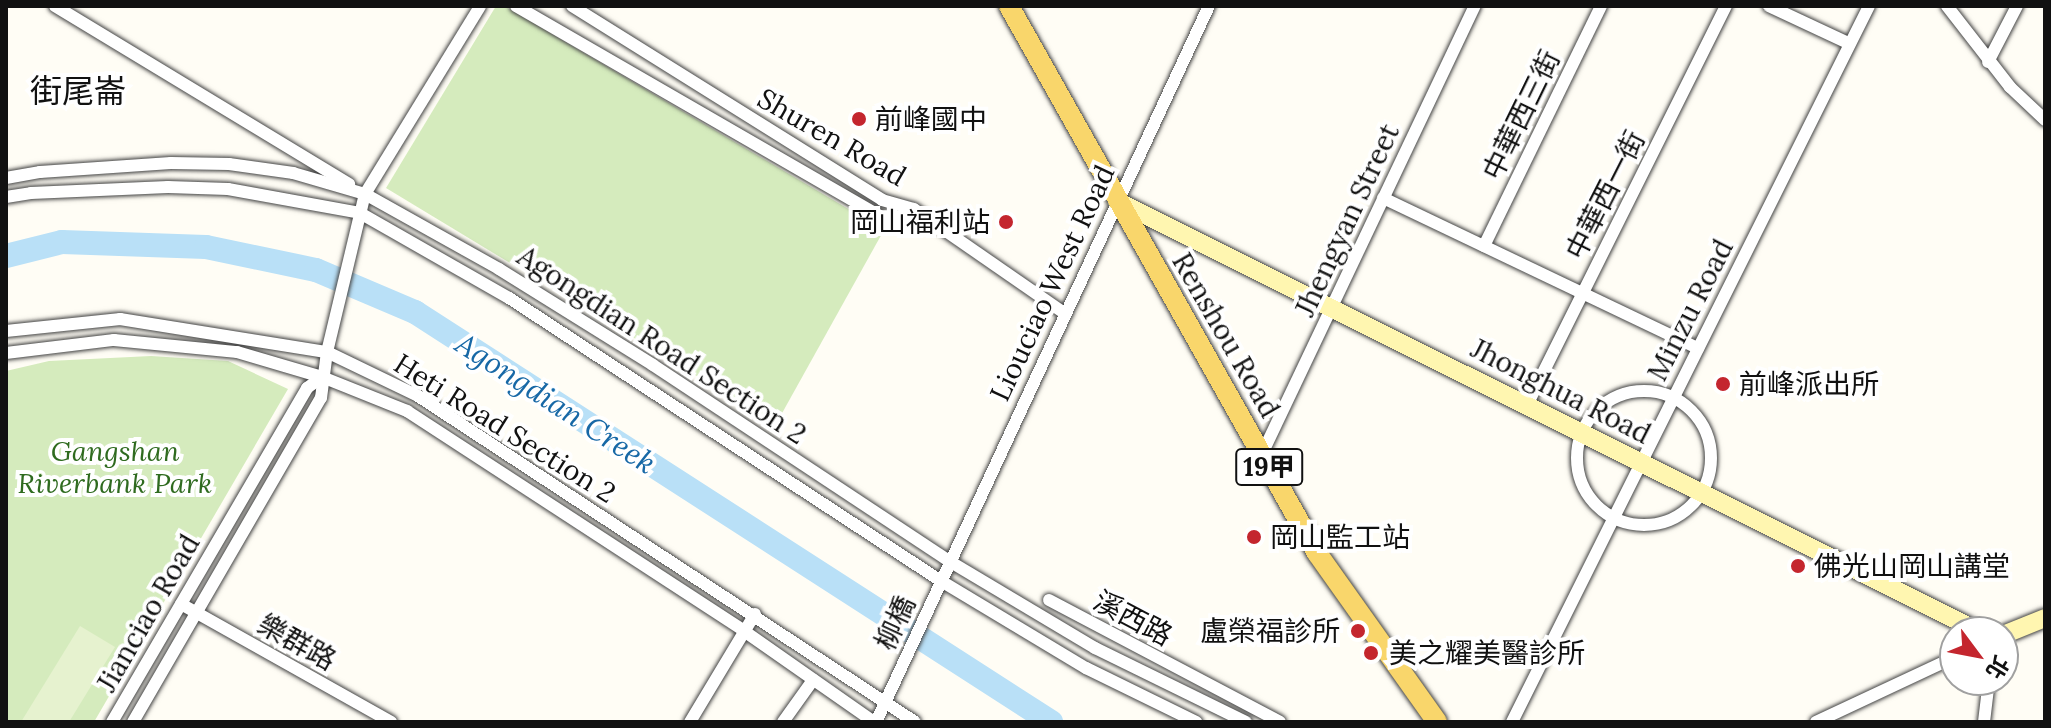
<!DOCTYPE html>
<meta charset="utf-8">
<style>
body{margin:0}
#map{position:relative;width:2051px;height:728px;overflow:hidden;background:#fffdf5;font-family:Lora,"Noto Sans TC",serif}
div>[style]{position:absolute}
.green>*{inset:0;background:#d5ebbd}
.pitch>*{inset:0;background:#e6f2cf}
.river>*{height:24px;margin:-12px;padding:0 12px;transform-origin:12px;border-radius:12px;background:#b9e0f7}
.roads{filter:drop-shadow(0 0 2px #444) drop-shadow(0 0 2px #444)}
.street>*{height:12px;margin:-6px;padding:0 6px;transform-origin:6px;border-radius:6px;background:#fff}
.street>.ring{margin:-6px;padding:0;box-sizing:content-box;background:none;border:12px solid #fff;border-radius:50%}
.secondary>*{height:18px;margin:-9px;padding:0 9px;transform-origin:9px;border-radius:9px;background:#fff6b0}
.primary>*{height:20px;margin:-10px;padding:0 10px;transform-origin:10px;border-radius:10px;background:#f9d66b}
.dots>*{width:22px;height:22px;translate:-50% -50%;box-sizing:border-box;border:4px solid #fff;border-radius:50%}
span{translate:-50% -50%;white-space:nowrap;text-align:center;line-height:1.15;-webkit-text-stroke:8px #fff;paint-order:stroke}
.shield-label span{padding:2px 6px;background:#fff;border:2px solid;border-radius:6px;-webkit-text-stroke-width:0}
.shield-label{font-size:26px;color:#111;font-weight:700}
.street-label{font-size:28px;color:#111}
.poi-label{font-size:28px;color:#111}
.left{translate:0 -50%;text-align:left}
.right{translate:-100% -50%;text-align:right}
.park-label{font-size:28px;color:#2f6b1f;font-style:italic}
.water-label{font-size:30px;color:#1768a6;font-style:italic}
.quarter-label{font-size:32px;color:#111}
.frame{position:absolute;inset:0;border:8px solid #111;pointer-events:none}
.north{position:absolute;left:1939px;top:616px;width:80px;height:80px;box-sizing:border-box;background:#fff;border:2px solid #a0a0a0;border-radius:50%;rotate:122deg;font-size:22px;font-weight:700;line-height:32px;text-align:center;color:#111}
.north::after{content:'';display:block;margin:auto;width:28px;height:36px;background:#c4262e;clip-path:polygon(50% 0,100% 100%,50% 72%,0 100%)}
</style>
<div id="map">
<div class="green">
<div style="clip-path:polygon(496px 6px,504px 6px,884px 230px,776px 424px,386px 188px)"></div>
<div style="clip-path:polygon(151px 356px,228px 361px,288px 389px,94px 722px,6px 722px,6px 371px,49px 361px)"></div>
</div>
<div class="pitch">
<div style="clip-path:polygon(80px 626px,115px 647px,69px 722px,21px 722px)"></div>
</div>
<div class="river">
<div style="left:6px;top:256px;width:58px;rotate:-14deg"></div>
<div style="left:62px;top:242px;width:144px;rotate:2deg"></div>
<div style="left:206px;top:247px;width:112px;rotate:11.8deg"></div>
<div style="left:316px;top:270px;width:108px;rotate:23deg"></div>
<div style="left:415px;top:312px;width:757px;rotate:32.81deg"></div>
</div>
<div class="roads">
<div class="street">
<div style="left:55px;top:6px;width:344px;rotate:31.2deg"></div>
<div style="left:516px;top:6px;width:426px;rotate:30deg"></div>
<div style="left:572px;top:6px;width:366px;rotate:32deg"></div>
<div style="left:882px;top:200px;width:33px;rotate:16deg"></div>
<div style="left:914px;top:209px;width:183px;rotate:34.7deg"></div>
<div style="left:1769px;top:6px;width:89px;rotate:25.1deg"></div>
<div style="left:1947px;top:6px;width:103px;rotate:52.1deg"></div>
<div style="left:2010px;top:87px;width:48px;rotate:43.3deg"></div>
<div style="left:1988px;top:62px;width:63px;rotate:-62.6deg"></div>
<div style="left:6px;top:178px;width:35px;rotate:-10deg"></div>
<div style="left:40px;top:172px;width:131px;rotate:-3.9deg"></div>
<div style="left:171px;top:163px;width:58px;rotate:1deg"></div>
<div style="left:229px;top:164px;width:65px;rotate:8deg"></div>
<div style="left:293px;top:173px;width:75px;rotate:16.3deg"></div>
<div style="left:365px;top:194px;width:154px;rotate:29.2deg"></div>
<div style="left:499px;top:269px;width:181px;rotate:31.9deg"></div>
<div style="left:653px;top:365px;width:355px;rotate:33.5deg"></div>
<div style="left:949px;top:561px;width:170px;rotate:30.8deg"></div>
<div style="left:1095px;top:648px;width:168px;rotate:26.1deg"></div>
<div style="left:6px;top:197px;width:25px;rotate:-9deg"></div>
<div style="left:31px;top:193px;width:137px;rotate:-2.5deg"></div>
<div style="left:168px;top:187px;width:60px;rotate:1.9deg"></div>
<div style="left:228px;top:189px;width:134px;rotate:10.3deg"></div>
<div style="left:360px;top:213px;width:172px;rotate:29.7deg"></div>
<div style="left:509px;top:298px;width:516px;rotate:33.23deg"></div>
<div style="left:941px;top:581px;width:169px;rotate:31deg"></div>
<div style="left:1086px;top:668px;width:123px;rotate:26.1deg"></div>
<div style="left:1383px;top:198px;width:349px;rotate:25.5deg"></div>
<div style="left:1484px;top:246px;width:267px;rotate:-64deg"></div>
<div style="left:6px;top:331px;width:115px;rotate:-6deg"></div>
<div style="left:120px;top:319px;width:210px;rotate:9.1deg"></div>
<div style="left:327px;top:352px;width:101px;rotate:25.8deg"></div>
<div style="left:418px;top:396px;width:594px;rotate:33.26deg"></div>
<div style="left:6px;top:353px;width:109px;rotate:-6.9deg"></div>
<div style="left:114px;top:340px;width:124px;rotate:5.6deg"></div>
<div style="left:237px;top:352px;width:89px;rotate:16.4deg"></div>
<div style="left:322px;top:377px;width:92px;rotate:21.8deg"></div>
<div style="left:407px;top:411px;width:402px;rotate:33.1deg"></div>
<div style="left:744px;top:631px;width:159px;rotate:35deg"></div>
<div class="ring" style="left:1577px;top:391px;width:122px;height:122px"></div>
<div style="left:1527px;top:405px;width:446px;rotate:-63.5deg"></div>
<div style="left:1262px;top:454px;width:496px;rotate:-64.6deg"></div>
<div style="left:1049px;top:600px;width:261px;rotate:27.8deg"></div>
<div style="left:181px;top:604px;width:241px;rotate:29.3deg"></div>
<div style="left:112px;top:722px;width:387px;rotate:-59.7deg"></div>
<div style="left:307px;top:388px;width:19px;rotate:-36deg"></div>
<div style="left:133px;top:722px;width:375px;rotate:-59.9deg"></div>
<div style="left:321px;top:398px;width:46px;rotate:-82.6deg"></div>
<div style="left:327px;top:352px;width:163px;rotate:-76.5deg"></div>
<div style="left:365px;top:194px;width:220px;rotate:-58.5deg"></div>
<div style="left:690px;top:722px;width:126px;rotate:-59deg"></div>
<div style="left:783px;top:722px;width:52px;rotate:-54.5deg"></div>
<div style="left:876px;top:722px;width:790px;rotate:-65.06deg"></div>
<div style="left:1512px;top:722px;width:800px;rotate:-63.5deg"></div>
<div style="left:1816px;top:722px;width:153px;rotate:-25.1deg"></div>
<div style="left:1984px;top:722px;width:42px;rotate:-83.2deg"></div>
</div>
<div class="secondary">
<div style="left:1117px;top:201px;width:965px;rotate:26.54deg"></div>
<div style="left:2003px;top:635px;width:45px;rotate:-22deg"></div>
</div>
<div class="primary">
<div style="left:1009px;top:6px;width:628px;rotate:60.62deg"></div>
<div style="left:1317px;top:553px;width:207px;rotate:54.6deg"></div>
</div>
</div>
<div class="dots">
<div style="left:859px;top:119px;background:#c4262e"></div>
<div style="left:1006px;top:222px;background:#c4262e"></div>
<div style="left:1723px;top:384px;background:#c4262e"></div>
<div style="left:1254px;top:537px;background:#c4262e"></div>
<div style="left:1798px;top:566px;background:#c4262e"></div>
<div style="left:1358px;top:631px;background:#c4262e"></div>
<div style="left:1371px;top:653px;background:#c4262e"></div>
</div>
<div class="shield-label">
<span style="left:1269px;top:467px">19甲</span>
</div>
<div class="street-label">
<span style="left:1521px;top:115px;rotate:-64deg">中華西三街</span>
<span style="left:832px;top:137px;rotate:30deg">Shuren Road</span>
<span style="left:1605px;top:195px;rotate:-63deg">中華西一街</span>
<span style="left:1347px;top:220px;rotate:-65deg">Jhengyan Street</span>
<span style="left:1052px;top:283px;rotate:-65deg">Liouciao West Road</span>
<span style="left:1690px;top:310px;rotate:-63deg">Minzu Road</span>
<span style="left:1226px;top:335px;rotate:60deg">Renshou Road</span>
<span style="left:662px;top:345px;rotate:33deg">Agongdian Road Section 2</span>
<span style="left:1561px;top:391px;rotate:27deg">Jhonghua Road</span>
<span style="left:505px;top:428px;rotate:32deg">Heti Road Section 2</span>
<span style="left:148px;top:613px;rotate:-60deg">Jianciao Road</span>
<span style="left:1133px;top:618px;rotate:28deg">溪西路</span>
<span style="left:895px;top:623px;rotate:-65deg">柳橋</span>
<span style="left:297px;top:642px;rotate:29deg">樂群路</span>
</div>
<div class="poi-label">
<span class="left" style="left:875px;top:119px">前峰國中</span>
<span class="right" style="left:990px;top:222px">岡山福利站</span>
<span class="left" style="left:1739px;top:384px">前峰派出所</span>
<span class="left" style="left:1270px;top:537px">岡山監工站</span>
<span class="left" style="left:1814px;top:566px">佛光山岡山講堂</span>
<span class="right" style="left:1340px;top:631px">盧榮福診所</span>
<span class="left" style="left:1389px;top:653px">美之耀美醫診所</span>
</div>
<div class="park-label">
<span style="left:115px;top:467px">Gangshan<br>Riverbank Park</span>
</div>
<div class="water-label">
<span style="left:556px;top:403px;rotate:33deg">Agongdian Creek</span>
</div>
<div class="quarter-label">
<span style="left:78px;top:91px">街尾崙</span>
</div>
<div class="frame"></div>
<div class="north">北</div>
</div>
